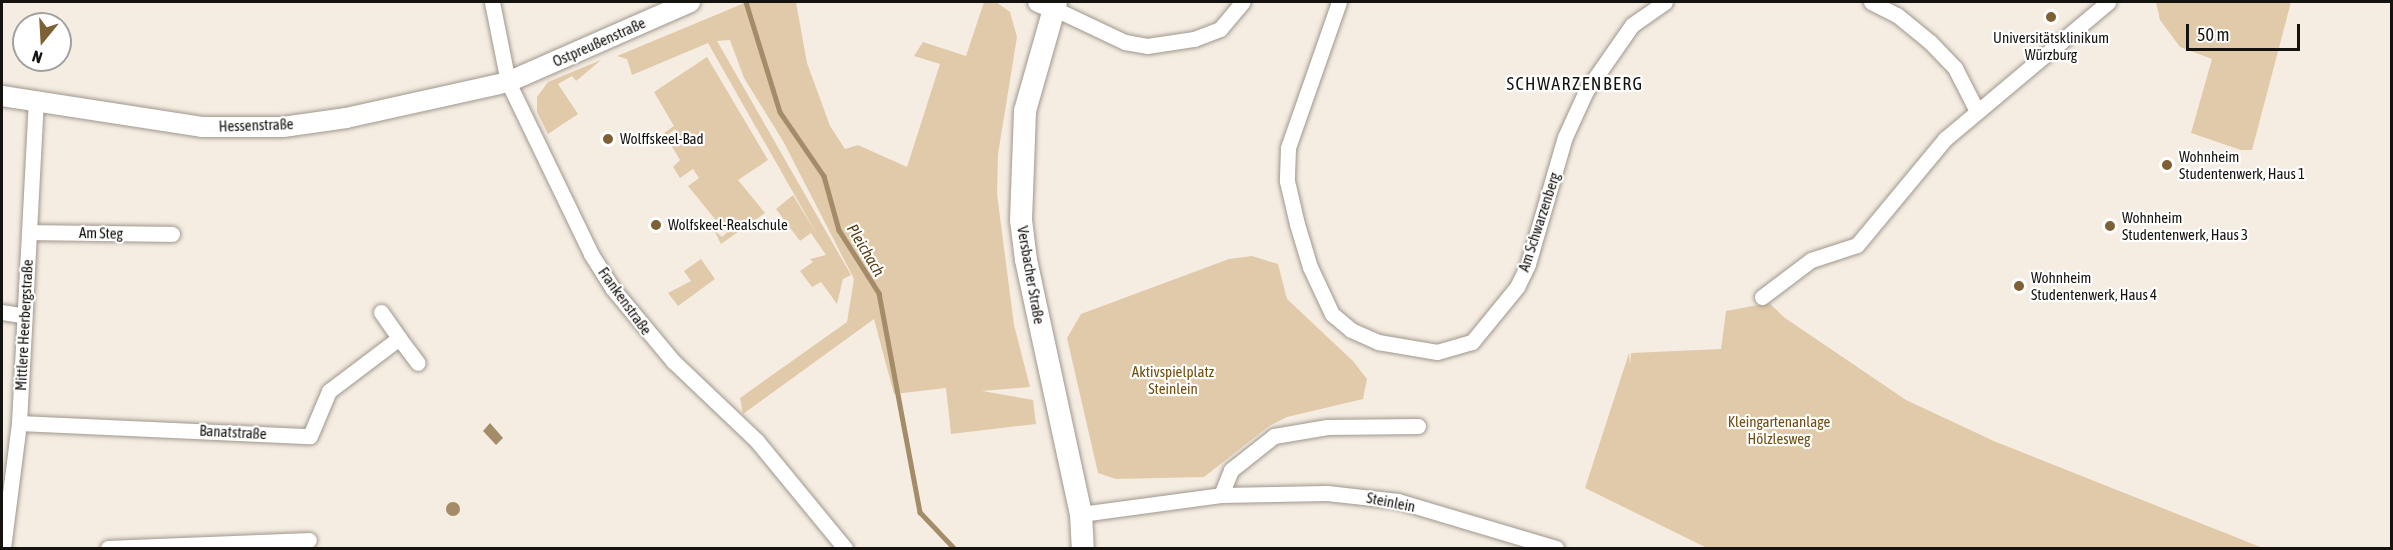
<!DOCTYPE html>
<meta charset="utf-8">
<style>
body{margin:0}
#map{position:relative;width:2393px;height:550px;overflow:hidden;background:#f5ede2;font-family:"Asap Condensed",sans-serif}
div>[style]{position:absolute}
.green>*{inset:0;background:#e1caaa}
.water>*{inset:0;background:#a48c68}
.round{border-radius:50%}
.stream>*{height:4.5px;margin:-2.25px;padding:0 2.25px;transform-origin:2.25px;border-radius:2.25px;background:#a48c68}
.roads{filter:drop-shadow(0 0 2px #9f978d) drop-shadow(0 0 2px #9f978d)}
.minor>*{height:15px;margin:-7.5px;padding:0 7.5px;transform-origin:7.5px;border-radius:7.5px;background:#fff}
.tertiary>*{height:20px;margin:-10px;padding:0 10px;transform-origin:10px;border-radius:10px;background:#fff}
.secondary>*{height:22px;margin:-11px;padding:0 11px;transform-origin:11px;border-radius:11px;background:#fff}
.dots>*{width:16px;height:16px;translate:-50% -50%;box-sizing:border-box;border:3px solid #fff;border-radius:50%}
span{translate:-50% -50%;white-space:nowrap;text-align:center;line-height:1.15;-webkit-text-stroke:4.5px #fff;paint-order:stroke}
.poi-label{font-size:15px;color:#15130f}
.left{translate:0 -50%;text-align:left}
.street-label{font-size:15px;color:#15130f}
.park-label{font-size:15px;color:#714e0e}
.water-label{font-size:16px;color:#583d0f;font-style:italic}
.quarter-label{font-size:18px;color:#15130f;letter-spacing:1.5px}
.frame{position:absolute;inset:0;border:3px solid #15130f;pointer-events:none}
.north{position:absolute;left:12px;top:12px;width:60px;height:60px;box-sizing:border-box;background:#fff;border:2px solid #a1a19f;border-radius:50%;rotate:198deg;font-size:16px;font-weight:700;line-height:24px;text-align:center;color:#15130f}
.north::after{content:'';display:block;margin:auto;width:21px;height:27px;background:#7d6033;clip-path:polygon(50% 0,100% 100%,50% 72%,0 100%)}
.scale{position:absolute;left:2186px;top:24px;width:114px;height:27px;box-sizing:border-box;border:3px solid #15130f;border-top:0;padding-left:8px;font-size:18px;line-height:21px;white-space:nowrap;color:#15130f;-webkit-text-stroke:4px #fff;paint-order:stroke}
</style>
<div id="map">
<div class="green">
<div style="clip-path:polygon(747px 2px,796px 2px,807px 63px,830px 126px,845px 149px,858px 145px,907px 167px,940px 64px,914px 56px,923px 42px,966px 56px,984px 2px,996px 2px,1010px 12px,1017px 37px,998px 154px,997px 194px,1014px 325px,1030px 387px,982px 391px,1033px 400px,1036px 424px,951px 434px,946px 388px,894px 394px,874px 319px,743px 414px,740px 398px,847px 322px,854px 279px,783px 141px,744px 78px,730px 40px,717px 41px,851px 275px,843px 279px,837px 304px,821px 282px,812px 287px,800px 271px,813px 262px,810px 259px,826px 255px,811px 233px,800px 241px,776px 209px,793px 195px,819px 238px,708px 43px,632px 75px,627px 59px,617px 56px)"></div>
<div style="clip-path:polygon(2156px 2px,2291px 2px,2252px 150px,2241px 150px,2191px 133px,2212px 59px,2180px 47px,2160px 20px)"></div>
<div style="clip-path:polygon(evenodd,707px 57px,768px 160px,738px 180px,765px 213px,721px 244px,714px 230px,722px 237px,730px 230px,724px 222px,719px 224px,688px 186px,699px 178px,693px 169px,680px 178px,673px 167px,680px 160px,664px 133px,674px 126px,654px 92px,707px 57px,675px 129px,684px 143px,675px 147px,668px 135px,675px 129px)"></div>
<div style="clip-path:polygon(601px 60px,576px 81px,572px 76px,558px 84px,578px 114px,548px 134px,537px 112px,537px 97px,548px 82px)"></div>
<div style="clip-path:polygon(1252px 256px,1278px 264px,1287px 299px,1353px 361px,1367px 379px,1363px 399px,1287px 417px,1269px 426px,1204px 477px,1116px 479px,1098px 473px,1067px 338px,1081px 314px,1229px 259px)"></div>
<div style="clip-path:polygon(701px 259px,715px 279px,678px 306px,668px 293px,691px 281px,684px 271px)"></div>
<div style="clip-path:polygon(1769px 303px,1785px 318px,1906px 400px,1996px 442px,2263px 548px,1707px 548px,1585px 488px,1629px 353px,1630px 365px,1631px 353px,1721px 349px,1726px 311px)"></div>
</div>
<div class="water">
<div style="clip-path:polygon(490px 423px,503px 438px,496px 445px,483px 431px)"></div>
<div class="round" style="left:446px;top:502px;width:14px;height:14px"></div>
</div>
<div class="stream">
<div style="left:746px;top:2px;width:115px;rotate:72.8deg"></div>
<div style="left:780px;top:112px;width:78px;rotate:55.5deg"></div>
<div style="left:824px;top:176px;width:56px;rotate:74.5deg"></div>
<div style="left:839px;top:230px;width:75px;rotate:57.6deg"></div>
<div style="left:879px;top:293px;width:223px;rotate:79.4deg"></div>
<div style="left:920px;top:512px;width:50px;rotate:46.6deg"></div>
</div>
<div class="roads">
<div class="minor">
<div style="left:492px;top:2px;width:82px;rotate:78.7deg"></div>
<div style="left:508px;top:82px;width:191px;rotate:64.2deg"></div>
<div style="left:591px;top:254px;width:41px;rotate:57.8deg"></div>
<div style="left:613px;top:289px;width:94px;rotate:50.2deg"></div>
<div style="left:673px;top:361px;width:116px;rotate:43.6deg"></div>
<div style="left:757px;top:441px;width:139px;rotate:50.6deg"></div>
<div style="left:1339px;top:2px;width:155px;rotate:109.3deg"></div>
<div style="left:1288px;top:148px;width:33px;rotate:92deg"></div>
<div style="left:1287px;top:181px;width:44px;rotate:76.9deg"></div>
<div style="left:1297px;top:224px;width:45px;rotate:73.2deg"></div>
<div style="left:1310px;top:267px;width:52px;rotate:64.9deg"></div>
<div style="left:1332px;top:314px;width:25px;rotate:40deg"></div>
<div style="left:1351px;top:330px;width:30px;rotate:24deg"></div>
<div style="left:1378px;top:342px;width:60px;rotate:9.6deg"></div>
<div style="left:1437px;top:352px;width:36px;rotate:-16deg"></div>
<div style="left:1472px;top:342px;width:71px;rotate:-50.7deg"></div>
<div style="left:1517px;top:287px;width:25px;rotate:-64deg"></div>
<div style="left:1528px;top:264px;width:132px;rotate:-73.8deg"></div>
<div style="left:1565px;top:137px;width:51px;rotate:-65.5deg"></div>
<div style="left:1586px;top:91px;width:80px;rotate:-55.1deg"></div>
<div style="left:1632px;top:25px;width:40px;rotate:-34.9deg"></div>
<div style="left:1871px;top:2px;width:29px;rotate:27deg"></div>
<div style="left:1897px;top:15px;width:43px;rotate:39.3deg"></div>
<div style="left:1930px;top:42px;width:36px;rotate:46deg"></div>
<div style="left:1955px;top:68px;width:48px;rotate:62.9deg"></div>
<div style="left:1053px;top:8px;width:80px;rotate:25.3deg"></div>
<div style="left:1125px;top:42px;width:22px;rotate:10deg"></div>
<div style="left:1147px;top:46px;width:48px;rotate:-8.5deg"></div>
<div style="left:1194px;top:39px;width:28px;rotate:-21deg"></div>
<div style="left:1220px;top:29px;width:35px;rotate:-50deg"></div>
<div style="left:30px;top:232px;width:142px;rotate:0.8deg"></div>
<div style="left:1762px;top:297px;width:61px;rotate:-37.1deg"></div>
<div style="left:1811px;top:260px;width:48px;rotate:-18.1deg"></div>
<div style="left:1857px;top:245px;width:138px;rotate:-50.3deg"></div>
<div style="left:1945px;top:139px;width:213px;rotate:-40deg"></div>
<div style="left:2px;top:312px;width:20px;rotate:9deg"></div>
<div style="left:381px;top:312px;width:32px;rotate:55deg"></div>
<div style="left:19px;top:423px;width:291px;rotate:2.6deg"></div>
<div style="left:310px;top:436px;width:49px;rotate:-67.1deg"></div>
<div style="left:329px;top:391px;width:88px;rotate:-37.1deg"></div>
<div style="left:399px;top:338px;width:31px;rotate:53deg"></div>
<div style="left:1221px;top:495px;width:27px;rotate:-68deg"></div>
<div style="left:1231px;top:470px;width:55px;rotate:-38.3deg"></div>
<div style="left:1274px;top:436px;width:54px;rotate:-9.6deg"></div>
<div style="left:1327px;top:427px;width:91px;rotate:-0.6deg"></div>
<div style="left:1081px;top:514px;width:141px;rotate:-7.7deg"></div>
<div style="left:1221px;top:495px;width:106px;rotate:-1.1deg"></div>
<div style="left:1327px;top:493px;width:71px;rotate:6.4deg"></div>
<div style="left:1398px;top:501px;width:165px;rotate:16.6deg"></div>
<div style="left:3px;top:548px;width:126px;rotate:-82.7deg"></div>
<div style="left:19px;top:423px;width:322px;rotate:-87deg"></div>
<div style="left:108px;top:548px;width:201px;rotate:-2.3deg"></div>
</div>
<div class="tertiary">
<div style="left:1038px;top:2px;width:16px;rotate:22deg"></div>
<div style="left:2px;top:96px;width:202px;rotate:8.8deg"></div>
<div style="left:202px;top:127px;width:81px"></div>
<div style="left:283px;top:127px;width:64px;rotate:-8.1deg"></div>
<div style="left:346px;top:118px;width:166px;rotate:-12.5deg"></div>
<div style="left:508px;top:82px;width:199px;rotate:-23.7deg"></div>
</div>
<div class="secondary">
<div style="left:1056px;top:2px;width:113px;rotate:105.9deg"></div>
<div style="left:1025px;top:111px;width:109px;rotate:92.1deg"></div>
<div style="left:1021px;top:220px;width:40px;rotate:82.9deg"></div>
<div style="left:1026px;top:260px;width:260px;rotate:77.8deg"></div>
<div style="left:1081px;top:514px;width:34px;rotate:87deg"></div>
</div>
</div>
<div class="dots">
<div style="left:2051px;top:17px;background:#7d6033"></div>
<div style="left:608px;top:139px;background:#7d6033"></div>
<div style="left:2167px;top:165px;background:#7d6033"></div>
<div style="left:656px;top:225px;background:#7d6033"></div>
<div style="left:2110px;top:226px;background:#7d6033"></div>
<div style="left:2019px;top:286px;background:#7d6033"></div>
</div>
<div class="poi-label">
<span style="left:2051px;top:46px">Universitätsklinikum<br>Würzburg</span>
<span class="left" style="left:620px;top:139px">Wolffskeel-Bad</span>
<span class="left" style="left:2179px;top:165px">Wohnheim<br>Studentenwerk, Haus 1</span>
<span class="left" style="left:2122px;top:226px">Wohnheim<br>Studentenwerk, Haus 3</span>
<span class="left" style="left:668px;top:225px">Wolfskeel-Realschule</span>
<span class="left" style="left:2031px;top:286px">Wohnheim<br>Studentenwerk, Haus 4</span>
</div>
<div class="street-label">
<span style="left:599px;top:42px;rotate:-24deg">Ostpreußenstraße</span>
<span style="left:256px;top:125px;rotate:-2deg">Hessenstraße</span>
<span style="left:1539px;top:222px;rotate:-72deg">Am Schwarzenberg</span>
<span style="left:101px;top:233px;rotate:1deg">Am Steg</span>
<span style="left:1031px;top:275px;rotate:80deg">Versbacher Straße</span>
<span style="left:625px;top:301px;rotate:54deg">Frankenstraße</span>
<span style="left:24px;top:325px;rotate:-87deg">Mittlere Heerbergstraße</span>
<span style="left:233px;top:432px;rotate:3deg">Banatstraße</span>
<span style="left:1391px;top:502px;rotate:11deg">Steinlein</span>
</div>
<div class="park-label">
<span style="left:1173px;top:380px">Aktivspielplatz<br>Steinlein</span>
<span style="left:1779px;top:430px">Kleingartenanlage<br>Hölzlesweg</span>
</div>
<div class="water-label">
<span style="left:866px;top:250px;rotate:59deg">Pleichach</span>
</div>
<div class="quarter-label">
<span style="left:1575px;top:84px">SCHWARZENBERG</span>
</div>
<div class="frame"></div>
<div class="north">N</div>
<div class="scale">50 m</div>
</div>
